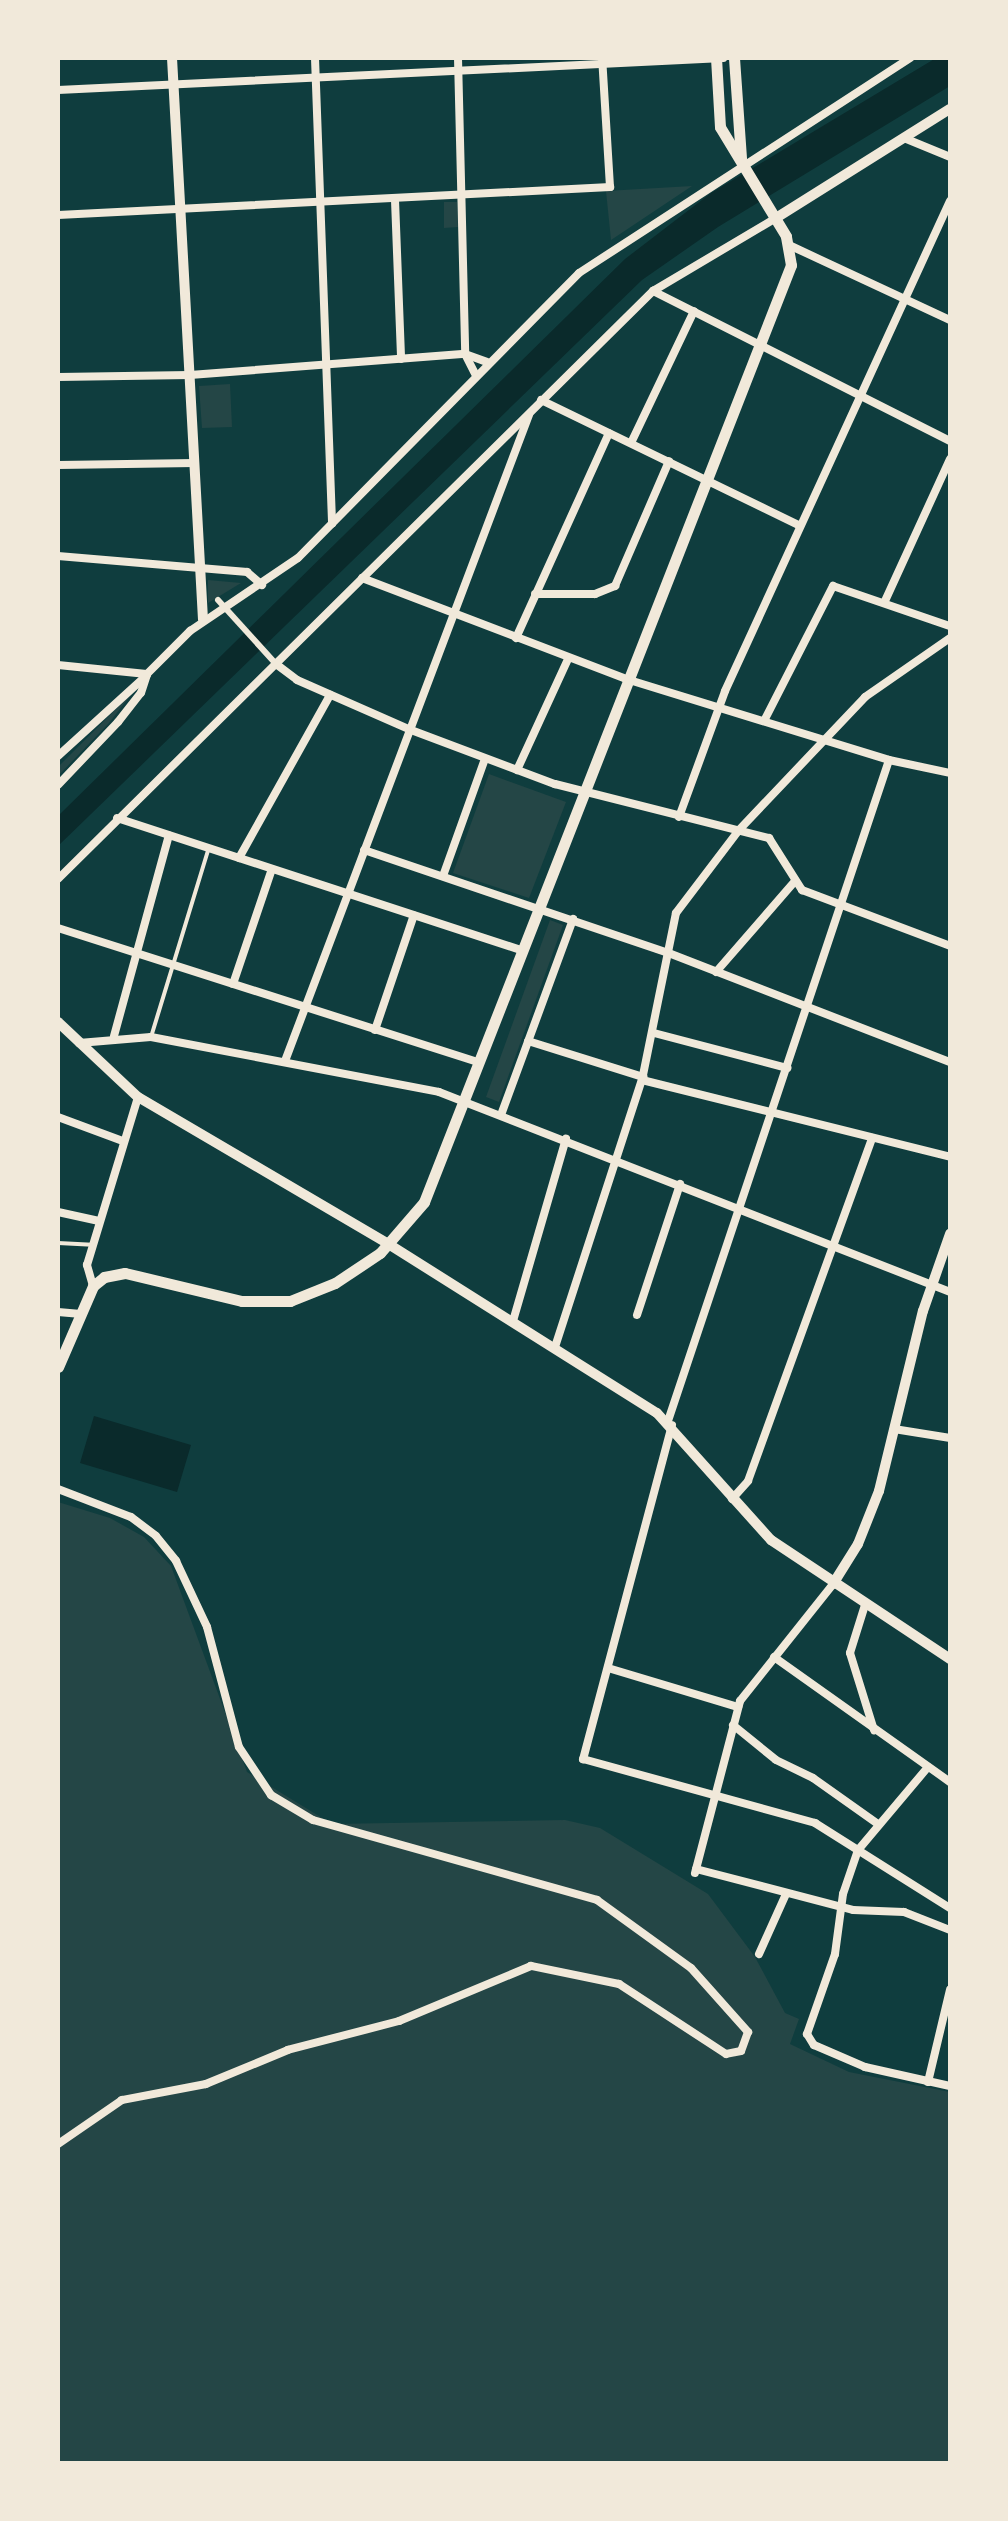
<!DOCTYPE html>
<style>
body{margin:0}
#map{position:relative;width:1008px;height:2521px;overflow:hidden;background:#0f3d3e;font-family:"Fira Sans",sans-serif}
div>[style]{position:absolute}
.green>*{inset:0;background:#244646}
.water>*{inset:0;background:#0a2a2b}
.service>*{height:4px;margin:-2px;padding:0 2px;transform-origin:2px;border-radius:2px;background:#f1e9da}
.pedestrian>*{height:6px;margin:-3px;padding:0 3px;transform-origin:3px;border-radius:3px;background:#f1e9da}
.minor>*{height:8px;margin:-4px;padding:0 4px;transform-origin:4px;border-radius:4px;background:#f1e9da}
.tertiary>*{height:10px;margin:-5px;padding:0 5px;transform-origin:5px;border-radius:5px;background:#f1e9da}
.secondary>*{height:11px;margin:-5.5px;padding:0 5.5px;transform-origin:5.5px;border-radius:5.5px;background:#f1e9da}
span{translate:-50% -50%;white-space:nowrap;text-align:center;line-height:1.15;-webkit-text-stroke:8px #f1e9da;paint-order:stroke}
.frame{position:absolute;inset:0;border:60px solid #f1e9da;pointer-events:none}
</style>
<div id="map">
<div class="green">
<div style="clip-path:polygon(692px 186px,611px 240px,606px 191px)"></div>
<div style="clip-path:polygon(444px 202px,457px 202px,458px 227px,444px 228px)"></div>
<div style="clip-path:polygon(230px 384px,232px 427px,202px 428px,199px 386px)"></div>
<div style="clip-path:polygon(208px 580px,241px 583px,208px 603px)"></div>
<div style="clip-path:polygon(133px 692px,109px 723px,58px 776px,58px 767px)"></div>
<div style="clip-path:polygon(489px 774px,566px 802px,529px 898px,453px 873px)"></div>
<div style="clip-path:polygon(550px 920px,563px 925px,499px 1102px,486px 1097px)"></div>
<div style="clip-path:polygon(58px 1502px,110px 1518px,144px 1537px,171px 1566px,247px 1772px,332px 1824px,565px 1820px,600px 1828px,708px 1894px,755px 1957px,785px 2013px,799px 2019px,790px 2044px,849px 2072px,950px 2092px,950px 2463px,58px 2463px)"></div>
</div>
<div class="water">
<div style="clip-path:polygon(936px 58px,950px 58px,950px 86px,718px 227px,642px 280px,58px 846px,58px 816px,625px 259px,711px 193px)"></div>
<div style="clip-path:polygon(94px 1416px,191px 1445px,177px 1492px,80px 1463px)"></div>
</div>
<div class="service">
<div style="left:151px;top:1037px;width:195px;rotate:-73deg"></div>
<div style="left:58px;top:1243px;width:34px;rotate:3deg"></div>
</div>
<div class="pedestrian">
<div style="left:218px;top:600px;width:86px;rotate:47.8deg"></div>
</div>
<div class="minor">
<div style="left:315px;top:58px;width:466px;rotate:87.9deg"></div>
<div style="left:458px;top:58px;width:296px;rotate:88.6deg"></div>
<div style="left:465px;top:354px;width:22px;rotate:63deg"></div>
<div style="left:58px;top:90px;width:666px;rotate:-2.75deg"></div>
<div style="left:904px;top:138px;width:50px;rotate:22.4deg"></div>
<div style="left:395px;top:200px;width:159px;rotate:87.8deg"></div>
<div style="left:58px;top:215px;width:553px;rotate:-2.9deg"></div>
<div style="left:610px;top:187px;width:129px;rotate:-93.5deg"></div>
<div style="left:791px;top:246px;width:175px;rotate:25deg"></div>
<div style="left:653px;top:291px;width:333px;rotate:26.8deg"></div>
<div style="left:58px;top:377px;width:132px;rotate:-0.9deg"></div>
<div style="left:190px;top:375px;width:276px;rotate:-4.4deg"></div>
<div style="left:465px;top:354px;width:23px;rotate:20deg"></div>
<div style="left:541px;top:400px;width:287px;rotate:25.9deg"></div>
<div style="left:631px;top:443px;width:146px;rotate:-64.5deg"></div>
<div style="left:58px;top:465px;width:137px;rotate:-0.8deg"></div>
<div style="left:58px;top:556px;width:190px;rotate:4.8deg"></div>
<div style="left:247px;top:572px;width:20px;rotate:41deg"></div>
<div style="left:362px;top:578px;width:283px;rotate:20.9deg"></div>
<div style="left:626px;top:679px;width:275px;rotate:17.1deg"></div>
<div style="left:889px;top:760px;width:62px;rotate:12deg"></div>
<div style="left:535px;top:594px;width:60px"></div>
<div style="left:595px;top:594px;width:22px;rotate:-22deg"></div>
<div style="left:615px;top:586px;width:136px;rotate:-66.6deg"></div>
<div style="left:885px;top:601px;width:156px;rotate:-65.4deg"></div>
<div style="left:516px;top:638px;width:225px;rotate:-65.6deg"></div>
<div style="left:276px;top:664px;width:26px;rotate:37deg"></div>
<div style="left:297px;top:680px;width:124px;rotate:23.7deg"></div>
<div style="left:411px;top:730px;width:154px;rotate:20.6deg"></div>
<div style="left:555px;top:784px;width:221px;rotate:14.2deg"></div>
<div style="left:769px;top:838px;width:62px;rotate:57.6deg"></div>
<div style="left:802px;top:890px;width:158px;rotate:20.7deg"></div>
<div style="left:58px;top:665px;width:89px;rotate:5.8deg"></div>
<div style="left:764px;top:721px;width:152px;rotate:-62.9deg"></div>
<div style="left:833px;top:586px;width:124px;rotate:18.9deg"></div>
<div style="left:58px;top:756px;width:120px;rotate:-42.3deg"></div>
<div style="left:517px;top:770px;width:122px;rotate:-65.3deg"></div>
<div style="left:58px;top:785px;width:87px;rotate:-46.4deg"></div>
<div style="left:118px;top:722px;width:37px;rotate:-52deg"></div>
<div style="left:141px;top:693px;width:20px;rotate:-72deg"></div>
<div style="left:147px;top:674px;width:61px;rotate:-45deg"></div>
<div style="left:190px;top:631px;width:130px;rotate:-34.1deg"></div>
<div style="left:298px;top:558px;width:400px;rotate:-45.4deg"></div>
<div style="left:579px;top:273px;width:395px;rotate:-33deg"></div>
<div style="left:679px;top:817px;width:134px;rotate:-69.9deg"></div>
<div style="left:725px;top:691px;width:539px;rotate:-65.34deg"></div>
<div style="left:117px;top:818px;width:426px;rotate:18.1deg"></div>
<div style="left:364px;top:850px;width:319px;rotate:18.7deg"></div>
<div style="left:666px;top:952px;width:305px;rotate:21.2deg"></div>
<div style="left:239px;top:858px;width:187px;rotate:-60.8deg"></div>
<div style="left:443px;top:876px;width:124px;rotate:-70.3deg"></div>
<div style="left:58px;top:879px;width:837px;rotate:-44.66deg"></div>
<div style="left:653px;top:291px;width:143px;rotate:-30.7deg"></div>
<div style="left:58px;top:928px;width:443px;rotate:17.7deg"></div>
<div style="left:716px;top:972px;width:121px;rotate:-49deg"></div>
<div style="left:233px;top:984px;width:121px;rotate:-71.3deg"></div>
<div style="left:375px;top:1030px;width:121px;rotate:-71.3deg"></div>
<div style="left:654px;top:1033px;width:138px;rotate:14.7deg"></div>
<div style="left:114px;top:1036px;width:208px;rotate:-74.7deg"></div>
<div style="left:528px;top:1041px;width:121px;rotate:17.4deg"></div>
<div style="left:79px;top:1043px;width:72px;rotate:-4.8deg"></div>
<div style="left:151px;top:1037px;width:293px;rotate:10.8deg"></div>
<div style="left:439px;top:1092px;width:549px;rotate:21.37deg"></div>
<div style="left:285px;top:1061px;width:691px;rotate:-69.31deg"></div>
<div style="left:642px;top:1080px;width:317px;rotate:14deg"></div>
<div style="left:501px;top:1115px;width:209px;rotate:-69.8deg"></div>
<div style="left:58px;top:1117px;width:69px;rotate:20.3deg"></div>
<div style="left:58px;top:1212px;width:42px;rotate:12.4deg"></div>
<div style="left:93px;top:1286px;width:22px;rotate:-106deg"></div>
<div style="left:87px;top:1265px;width:176px;rotate:-73.1deg"></div>
<div style="left:58px;top:1312px;width:23px;rotate:5deg"></div>
<div style="left:637px;top:1315px;width:138px;rotate:-71.8deg"></div>
<div style="left:513px;top:1321px;width:190px;rotate:-73.8deg"></div>
<div style="left:555px;top:1347px;width:281px;rotate:-72deg"></div>
<div style="left:642px;top:1080px;width:170px;rotate:-78.5deg"></div>
<div style="left:676px;top:913px;width:104px;rotate:-52.8deg"></div>
<div style="left:739px;top:830px;width:183px;rotate:-46.5deg"></div>
<div style="left:865px;top:697px;width:103px;rotate:-34.8deg"></div>
<div style="left:668px;top:1421px;width:697px;rotate:-71.51deg"></div>
<div style="left:672px;top:1425px;width:346px;rotate:104.9deg"></div>
<div style="left:583px;top:1759px;width:241px;rotate:15.4deg"></div>
<div style="left:815px;top:1823px;width:160px;rotate:32.2deg"></div>
<div style="left:894px;top:1429px;width:57px;rotate:9.1deg"></div>
<div style="left:58px;top:1489px;width:78px;rotate:21deg"></div>
<div style="left:131px;top:1517px;width:31px;rotate:37deg"></div>
<div style="left:156px;top:1536px;width:32px;rotate:51deg"></div>
<div style="left:176px;top:1561px;width:73px;rotate:64.8deg"></div>
<div style="left:207px;top:1627px;width:124px;rotate:75.1deg"></div>
<div style="left:239px;top:1747px;width:58px;rotate:56.3deg"></div>
<div style="left:271px;top:1795px;width:49px;rotate:30.8deg"></div>
<div style="left:313px;top:1820px;width:295px;rotate:15.7deg"></div>
<div style="left:597px;top:1900px;width:116px;rotate:35.9deg"></div>
<div style="left:691px;top:1968px;width:86px;rotate:48.3deg"></div>
<div style="left:748px;top:2032px;width:20px;rotate:110deg"></div>
<div style="left:741px;top:2051px;width:15px;rotate:169deg"></div>
<div style="left:726px;top:2054px;width:128px;rotate:-146.8deg"></div>
<div style="left:619px;top:1984px;width:90px;rotate:-168.4deg"></div>
<div style="left:531px;top:1966px;width:143px;rotate:157.4deg"></div>
<div style="left:399px;top:2021px;width:115px;rotate:165.4deg"></div>
<div style="left:288px;top:2050px;width:89px;rotate:157.5deg"></div>
<div style="left:206px;top:2084px;width:86px;rotate:169.2deg"></div>
<div style="left:122px;top:2100px;width:78px;rotate:145.5deg"></div>
<div style="left:732px;top:1499px;width:24px;rotate:-48deg"></div>
<div style="left:748px;top:1481px;width:365px;rotate:-70.1deg"></div>
<div style="left:865px;top:1605px;width:50px;rotate:107.4deg"></div>
<div style="left:850px;top:1653px;width:81px;rotate:72.7deg"></div>
<div style="left:774px;top:1657px;width:216px;rotate:35.4deg"></div>
<div style="left:608px;top:1668px;width:136px;rotate:16.7deg"></div>
<div style="left:733px;top:1725px;width:55px;rotate:39.1deg"></div>
<div style="left:776px;top:1760px;width:41px;rotate:25.9deg"></div>
<div style="left:813px;top:1778px;width:80px;rotate:35.3deg"></div>
<div style="left:928px;top:1767px;width:109px;rotate:130.1deg"></div>
<div style="left:858px;top:1850px;width:46px;rotate:108.8deg"></div>
<div style="left:843px;top:1894px;width:61px;rotate:97.6deg"></div>
<div style="left:835px;top:1954px;width:85px;rotate:109.3deg"></div>
<div style="left:807px;top:2034px;width:13px;rotate:58deg"></div>
<div style="left:814px;top:2045px;width:56px;rotate:23.3deg"></div>
<div style="left:865px;top:2067px;width:87px;rotate:12.6deg"></div>
<div style="left:696px;top:1869px;width:162px;rotate:14.6deg"></div>
<div style="left:853px;top:1910px;width:51px;rotate:2.2deg"></div>
<div style="left:904px;top:1912px;width:49px;rotate:21.4deg"></div>
<div style="left:695px;top:1873px;width:178px;rotate:-75.3deg"></div>
<div style="left:740px;top:1701px;width:149px;rotate:-51.5deg"></div>
<div style="left:759px;top:1954px;width:66px;rotate:-65.8deg"></div>
<div style="left:928px;top:2082px;width:95px;rotate:-76.6deg"></div>
</div>
<div class="tertiary">
<div style="left:172px;top:58px;width:562px;rotate:86.84deg"></div>
<div style="left:776px;top:218px;width:205px;rotate:-32.1deg"></div>
<div style="left:58px;top:1022px;width:110px;rotate:43.2deg"></div>
<div style="left:138px;top:1097px;width:292px;rotate:30.4deg"></div>
<div style="left:390px;top:1245px;width:315px;rotate:32.2deg"></div>
<div style="left:657px;top:1413px;width:171px;rotate:48.1deg"></div>
<div style="left:771px;top:1540px;width:215px;rotate:33.6deg"></div>
<div style="left:833px;top:1584px;width:47px;rotate:-58deg"></div>
<div style="left:858px;top:1544px;width:57px;rotate:-68.4deg"></div>
<div style="left:879px;top:1491px;width:185px;rotate:-76.3deg"></div>
<div style="left:923px;top:1311px;width:82px;rotate:-70.7deg"></div>
</div>
<div class="secondary">
<div style="left:734px;top:58px;width:101px;rotate:86deg"></div>
<div style="left:58px;top:1367px;width:88px;rotate:-66.6deg"></div>
<div style="left:93px;top:1286px;width:14px;rotate:-39deg"></div>
<div style="left:104px;top:1277px;width:21px;rotate:-11deg"></div>
<div style="left:125px;top:1273px;width:120px;rotate:13.5deg"></div>
<div style="left:242px;top:1301px;width:48px"></div>
<div style="left:290px;top:1301px;width:48px;rotate:-21.8deg"></div>
<div style="left:335px;top:1283px;width:54px;rotate:-33.7deg"></div>
<div style="left:380px;top:1253px;width:67px;rotate:-49.2deg"></div>
<div style="left:424px;top:1202px;width:1006px;rotate:-68.61deg"></div>
<div style="left:791px;top:265px;width:29px;rotate:-100deg"></div>
<div style="left:786px;top:236px;width:127px;rotate:-121.2deg"></div>
<div style="left:720px;top:127px;width:69px;rotate:-93.3deg"></div>
</div>
<div class="frame"></div>
</div>
